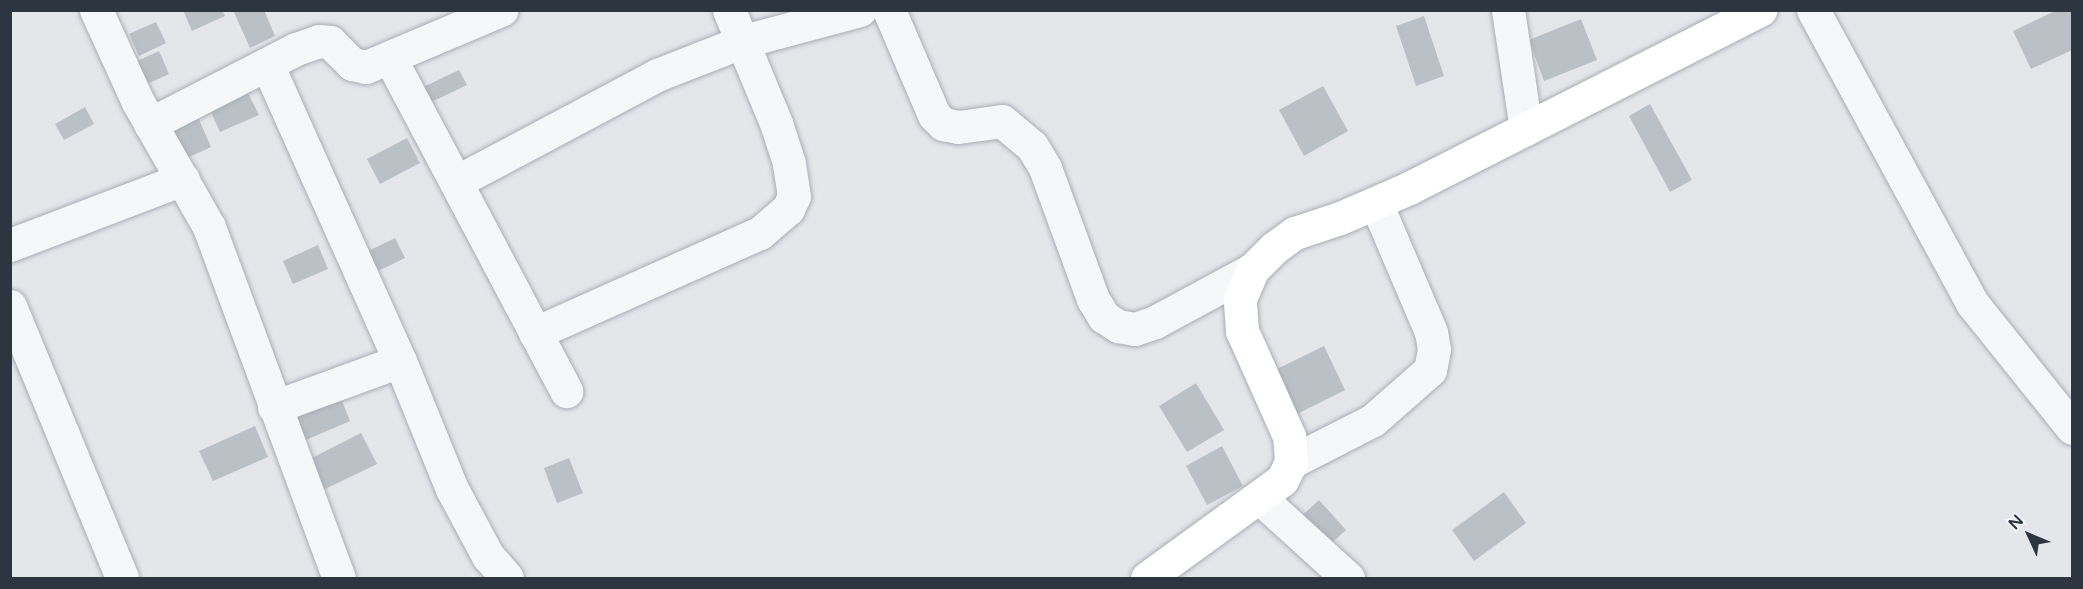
<!DOCTYPE html>
<style>
body{margin:0}
#map{position:relative;width:2083px;height:589px;overflow:hidden;background:#e4e6ea;font-family:"Varela Round",sans-serif}
div>[style]{position:absolute}
.building>*{inset:0;background:#bbc0c6}
.roads{filter:drop-shadow(0 0 2px #a9adb4) drop-shadow(0 0 2px #a9adb4)}
.street>*{height:33px;margin:-16.5px;padding:0 16.5px;transform-origin:16.5px;border-radius:16.5px;background:#f6f7f9}
.secondary>*{height:33px;margin:-16.5px;padding:0 16.5px;transform-origin:16.5px;border-radius:16.5px;background:#fff}
span{translate:-50% -50%;white-space:nowrap;text-align:center;line-height:1.15;-webkit-text-stroke:4.5px #f3f5f8;paint-order:stroke}
.frame{position:absolute;inset:0;border:12px solid #2d3541;pointer-events:none}
.north{position:absolute;left:1999px;top:505px;width:60px;height:60px;-webkit-text-stroke:4px #f3f5f8;paint-order:stroke;rotate:314deg;font-size:16px;font-weight:700;line-height:24px;text-align:center;color:#2d3541}
.north::after{content:'';display:block;margin:auto;width:21px;height:27px;background:#2d3541;clip-path:polygon(50% 0,100% 100%,50% 72%,0 100%)}
</style>
<div id="map">
<div class="building">
<div style="clip-path:polygon(183px 10px,222px 10px,225px 16px,192px 31px)"></div>
<div style="clip-path:polygon(233px 10px,264px 10px,275px 36px,250px 48px)"></div>
<div style="clip-path:polygon(2057px 10px,2072px 10px,2072px 50px,2031px 69px,2013px 31px)"></div>
<div style="clip-path:polygon(1424px 16px,1444px 76px,1416px 86px,1396px 26px)"></div>
<div style="clip-path:polygon(1581px 19px,1597px 60px,1544px 81px,1529px 40px)"></div>
<div style="clip-path:polygon(156px 22px,166px 43px,139px 56px,129px 34px)"></div>
<div style="clip-path:polygon(159px 51px,169px 74px,145px 85px,135px 62px)"></div>
<div style="clip-path:polygon(459px 70px,467px 85px,425px 105px,417px 90px)"></div>
<div style="clip-path:polygon(1323px 86px,1348px 131px,1304px 156px,1279px 110px)"></div>
<div style="clip-path:polygon(246px 89px,259px 115px,220px 132px,208px 106px)"></div>
<div style="clip-path:polygon(1650px 104px,1692px 180px,1670px 192px,1629px 116px)"></div>
<div style="clip-path:polygon(85px 107px,94px 124px,64px 140px,55px 124px)"></div>
<div style="clip-path:polygon(197px 115px,211px 147px,183px 160px,168px 128px)"></div>
<div style="clip-path:polygon(407px 138px,420px 163px,380px 184px,367px 159px)"></div>
<div style="clip-path:polygon(395px 238px,405px 258px,374px 273px,364px 253px)"></div>
<div style="clip-path:polygon(318px 245px,328px 269px,293px 284px,283px 261px)"></div>
<div style="clip-path:polygon(1324px 346px,1345px 390px,1293px 416px,1271px 372px)"></div>
<div style="clip-path:polygon(1196px 383px,1224px 430px,1187px 452px,1159px 406px)"></div>
<div style="clip-path:polygon(340px 396px,350px 421px,306px 440px,296px 416px)"></div>
<div style="clip-path:polygon(255px 426px,268px 457px,213px 481px,199px 451px)"></div>
<div style="clip-path:polygon(361px 433px,377px 464px,321px 491px,306px 461px)"></div>
<div style="clip-path:polygon(1222px 446px,1243px 486px,1207px 505px,1186px 466px)"></div>
<div style="clip-path:polygon(569px 458px,583px 493px,557px 503px,544px 468px)"></div>
<div style="clip-path:polygon(1504px 492px,1526px 523px,1474px 561px,1452px 530px)"></div>
<div style="clip-path:polygon(1319px 500px,1346px 530px,1325px 549px,1298px 519px)"></div>
</div>
<div class="roads">
<div class="street">
<div style="left:96px;top:10px;width:101px;rotate:65.5deg"></div>
<div style="left:138px;top:102px;width:144px;rotate:60.4deg"></div>
<div style="left:209px;top:227px;width:374px;rotate:69.7deg"></div>
<div style="left:889px;top:10px;width:114px;rotate:66.8deg"></div>
<div style="left:934px;top:115px;width:13px;rotate:45deg"></div>
<div style="left:943px;top:124px;width:15px;rotate:11deg"></div>
<div style="left:958px;top:127px;width:44px;rotate:-7.8deg"></div>
<div style="left:1002px;top:121px;width:39px;rotate:40deg"></div>
<div style="left:1032px;top:146px;width:26px;rotate:59deg"></div>
<div style="left:1045px;top:168px;width:140px;rotate:69.9deg"></div>
<div style="left:1093px;top:299px;width:21px;rotate:59deg"></div>
<div style="left:1104px;top:317px;width:17px;rotate:33deg"></div>
<div style="left:1118px;top:326px;width:17px;rotate:10deg"></div>
<div style="left:1135px;top:329px;width:21px;rotate:-19deg"></div>
<div style="left:1155px;top:322px;width:111px;rotate:-28.4deg"></div>
<div style="left:1508px;top:10px;width:120px;rotate:81.4deg"></div>
<div style="left:1813px;top:10px;width:333px;rotate:61.5deg"></div>
<div style="left:1972px;top:303px;width:160px;rotate:51.3deg"></div>
<div style="left:390px;top:58px;width:377px;rotate:62.1deg"></div>
<div style="left:267px;top:64px;width:325px;rotate:65.9deg"></div>
<div style="left:150px;top:124px;width:164px;rotate:-27.2deg"></div>
<div style="left:296px;top:49px;width:24px;rotate:-19deg"></div>
<div style="left:319px;top:41px;width:11px;rotate:5deg"></div>
<div style="left:330px;top:42px;width:31px;rotate:45deg"></div>
<div style="left:352px;top:64px;width:14px;rotate:12deg"></div>
<div style="left:366px;top:67px;width:147px;rotate:-22.9deg"></div>
<div style="left:456px;top:182px;width:228px;rotate:-28deg"></div>
<div style="left:657px;top:75px;width:93px;rotate:-21.3deg"></div>
<div style="left:744px;top:41px;width:120px;rotate:-15deg"></div>
<div style="left:10px;top:245px;width:185px;rotate:-20.9deg"></div>
<div style="left:10px;top:306px;width:294px;rotate:67.6deg"></div>
<div style="left:535px;top:333px;width:246px;rotate:-24deg"></div>
<div style="left:760px;top:233px;width:37px;rotate:-41deg"></div>
<div style="left:788px;top:209px;width:14px;rotate:-65deg"></div>
<div style="left:794px;top:196px;width:33px;rotate:-99deg"></div>
<div style="left:789px;top:163px;width:42px;rotate:-108deg"></div>
<div style="left:776px;top:123px;width:122px;rotate:-112.6deg"></div>
<div style="left:274px;top:407px;width:134px;rotate:-20.1deg"></div>
<div style="left:400px;top:361px;width:138px;rotate:67.9deg"></div>
<div style="left:452px;top:489px;width:76px;rotate:61.8deg"></div>
<div style="left:488px;top:556px;width:29px;rotate:49deg"></div>
<div style="left:1291px;top:462px;width:92px;rotate:-27.1deg"></div>
<div style="left:1373px;top:420px;width:76px;rotate:-41.3deg"></div>
<div style="left:1430px;top:370px;width:21px;rotate:-79deg"></div>
<div style="left:1434px;top:349px;width:17px;rotate:-100deg"></div>
<div style="left:1431px;top:332px;width:140px;rotate:-113.1deg"></div>
<div style="left:1260px;top:498px;width:119px;rotate:42.3deg"></div>
</div>
<div class="secondary">
<div style="left:1147px;top:578px;width:167px;rotate:-36deg"></div>
<div style="left:1282px;top:480px;width:20px;rotate:-63deg"></div>
<div style="left:1291px;top:462px;width:26px;rotate:-94deg"></div>
<div style="left:1289px;top:436px;width:115px;rotate:-114.1deg"></div>
<div style="left:1242px;top:331px;width:32px;rotate:-94deg"></div>
<div style="left:1240px;top:299px;width:33px;rotate:-67deg"></div>
<div style="left:1253px;top:269px;width:30px;rotate:-45deg"></div>
<div style="left:1274px;top:248px;width:26px;rotate:-36deg"></div>
<div style="left:1295px;top:233px;width:47px;rotate:-18.4deg"></div>
<div style="left:1340px;top:218px;width:75px;rotate:-23.5deg"></div>
<div style="left:1409px;top:188px;width:394px;rotate:-26.9deg"></div>
</div>
</div>
<div class="frame"></div>
<div class="north">N</div>
</div>
